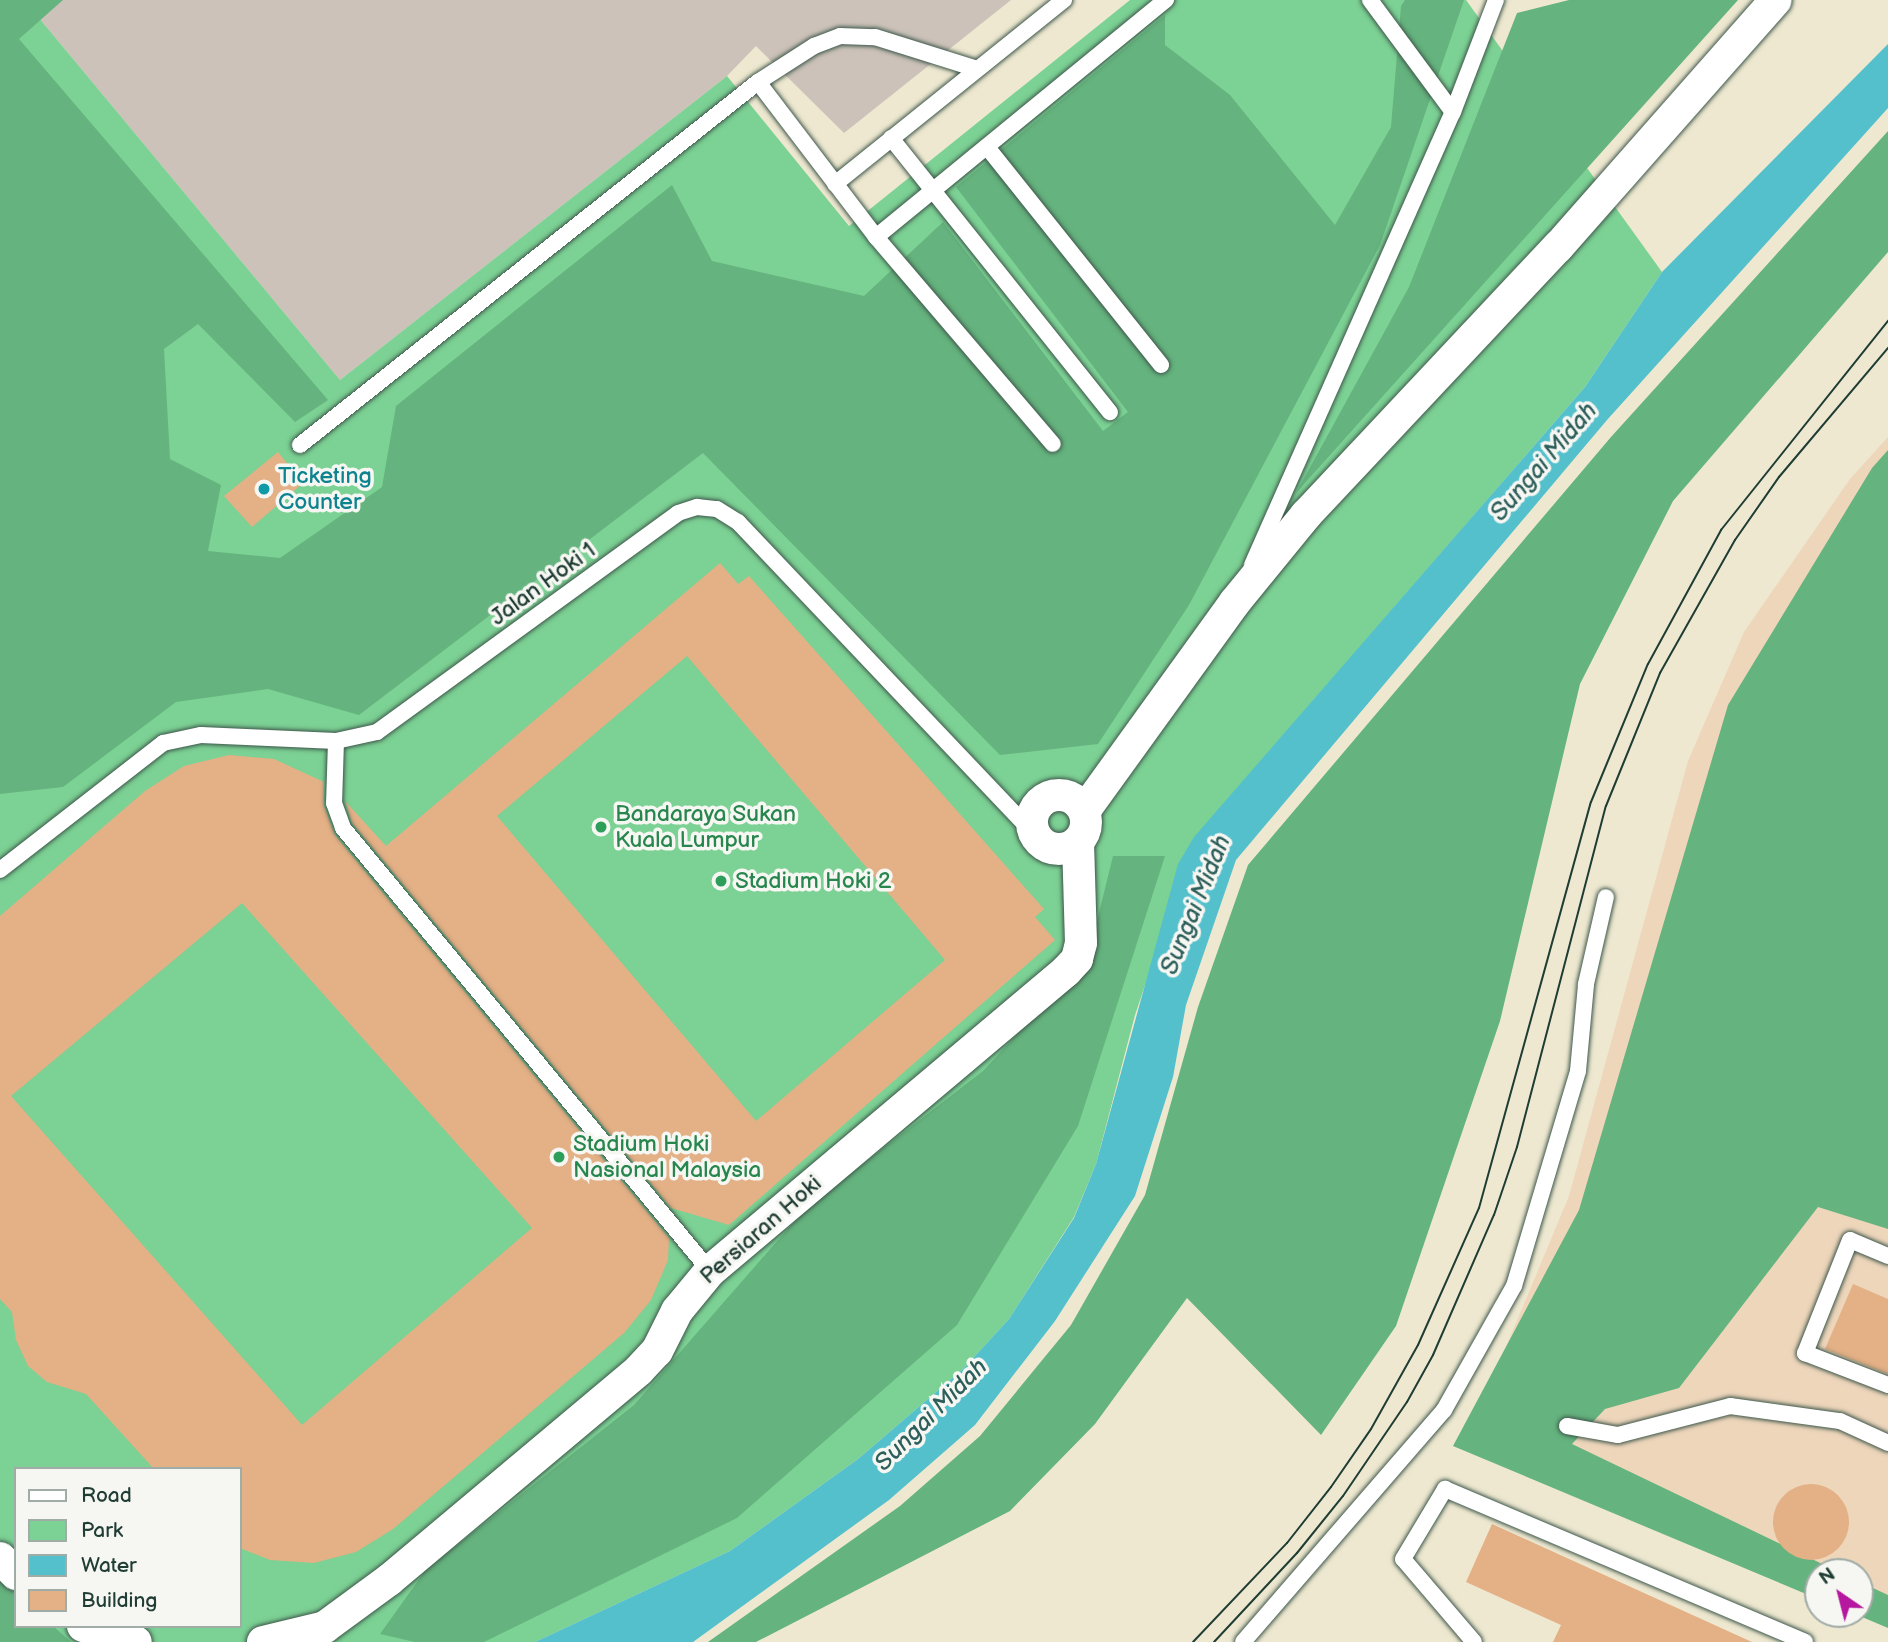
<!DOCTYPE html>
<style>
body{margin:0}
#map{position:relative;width:1888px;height:1642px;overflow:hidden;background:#eee8d0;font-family:"Balsamiq Sans",sans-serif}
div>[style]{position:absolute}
.built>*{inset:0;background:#eed6bb}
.industrial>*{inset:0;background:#ccc2b9}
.green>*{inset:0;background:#7cd194}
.forest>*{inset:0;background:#65b37e}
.water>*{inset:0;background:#53c0cc}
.building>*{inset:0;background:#e4b086}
.round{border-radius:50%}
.roads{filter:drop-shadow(0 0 2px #3e574b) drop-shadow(0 0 2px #3e574b)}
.lane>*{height:16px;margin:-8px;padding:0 8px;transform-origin:8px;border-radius:8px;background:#fff}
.street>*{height:32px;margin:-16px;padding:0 16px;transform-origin:16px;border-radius:16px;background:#fff}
.street>.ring{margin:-16px;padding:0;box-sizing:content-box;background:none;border:32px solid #fff;border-radius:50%}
.tram>*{height:2px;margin:-1px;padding:0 1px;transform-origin:1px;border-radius:1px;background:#1f3d34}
.dots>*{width:19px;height:19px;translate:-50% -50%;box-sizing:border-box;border:4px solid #f6f6f2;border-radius:50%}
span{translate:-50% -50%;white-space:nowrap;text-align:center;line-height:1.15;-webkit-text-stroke:7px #f6f6f2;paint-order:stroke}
.culture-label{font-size:23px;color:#0d838f}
.left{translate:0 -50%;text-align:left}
.street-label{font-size:23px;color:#1f3d34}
.leisure-label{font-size:23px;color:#27864d}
.water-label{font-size:24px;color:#2c5e5a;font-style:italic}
.legend{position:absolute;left:14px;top:1467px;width:228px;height:161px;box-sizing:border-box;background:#f6f6f2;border:2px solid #a0aca6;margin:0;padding:9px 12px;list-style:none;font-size:21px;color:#1f3d34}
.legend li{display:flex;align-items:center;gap:14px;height:35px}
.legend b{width:35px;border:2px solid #a0aca6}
.north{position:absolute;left:1804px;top:1558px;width:70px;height:70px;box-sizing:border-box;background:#f6f6f2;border:2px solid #a0aca6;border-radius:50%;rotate:325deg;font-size:19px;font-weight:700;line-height:28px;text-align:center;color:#1f3d34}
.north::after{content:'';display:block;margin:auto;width:24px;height:32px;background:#b5179e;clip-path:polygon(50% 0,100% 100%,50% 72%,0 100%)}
</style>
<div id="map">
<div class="built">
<div style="clip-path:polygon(1888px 437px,1888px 1610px,1860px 1598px,1860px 1572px,1818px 1572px,1471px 1431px,1569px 1196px,1688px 761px,1744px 632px,1850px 479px)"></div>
</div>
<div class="industrial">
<div style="clip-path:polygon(24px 0,1011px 0,844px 133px,756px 46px,727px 76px,340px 380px)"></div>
</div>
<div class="green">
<div style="clip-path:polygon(evenodd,0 0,24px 0,340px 380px,727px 76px,849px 226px,1130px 0,1466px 0,1662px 272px,1585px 387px,1194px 838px,1135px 1015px,1096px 1164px,1074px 1217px,1009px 1319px,963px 1369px,858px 1459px,730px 1551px,535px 1642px,0 1642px,0 0,16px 1469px,240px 1469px,240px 1626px,16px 1626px,16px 1469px)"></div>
</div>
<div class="forest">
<div style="clip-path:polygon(0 0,63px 0,19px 39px,328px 400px,295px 422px,198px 324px,164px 349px,170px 459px,221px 485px,208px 551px,280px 558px,382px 487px,396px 406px,672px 185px,712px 261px,864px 296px,943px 222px,1103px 431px,1128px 412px,956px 187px,1165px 15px,1165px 45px,1230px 95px,1335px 225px,1391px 127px,1401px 6px,1405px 0,1464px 0,1380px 245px,1189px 605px,1098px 744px,1000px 755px,703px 453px,359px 715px,268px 689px,176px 702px,63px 787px,0 794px)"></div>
<div style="clip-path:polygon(1569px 0,1738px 0,1296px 493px,1409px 287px,1517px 13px)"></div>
<div style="clip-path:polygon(1888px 131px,1888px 252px,1673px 501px,1580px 684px,1500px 1021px,1396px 1326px,1321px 1435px,1187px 1298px,1095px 1424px,1010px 1511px,756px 1642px,708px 1642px,900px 1506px,980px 1436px,1071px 1325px,1145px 1195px,1198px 1007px,1248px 865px,1611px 437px)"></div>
<div style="clip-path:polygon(1888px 450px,1888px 1229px,1818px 1207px,1679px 1388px,1605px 1409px,1572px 1444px,1839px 1572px,1818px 1572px,1818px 1599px,1453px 1446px,1579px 1210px,1728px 705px,1872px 468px)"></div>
<div style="clip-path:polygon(1113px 856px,1165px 856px,1078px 1126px,957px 1325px,737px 1518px,484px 1642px,415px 1642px,380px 1634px,425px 1571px,634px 1405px,806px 1208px,983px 1071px,1088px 958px)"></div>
<div style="clip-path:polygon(0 1579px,16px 1593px,16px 1626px,53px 1626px,71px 1642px,0 1642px)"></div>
<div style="clip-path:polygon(1860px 1582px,1888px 1595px,1888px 1628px,1855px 1614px,1860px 1614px)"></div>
</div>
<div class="water">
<div style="clip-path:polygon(1888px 44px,1888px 108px,1607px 420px,1236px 860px,1186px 1005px,1173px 1077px,1135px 1196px,1055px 1321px,975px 1425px,889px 1500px,693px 1642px,535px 1642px,730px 1551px,858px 1459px,963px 1369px,1009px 1319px,1074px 1218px,1096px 1164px,1178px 864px,1194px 837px,1585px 387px,1662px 272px)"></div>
</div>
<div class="building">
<div style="clip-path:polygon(278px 452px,303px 483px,252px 527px,224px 496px)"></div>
<div style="clip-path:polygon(evenodd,720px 563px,738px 584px,749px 576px,1044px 909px,1035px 917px,1055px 940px,729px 1225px,671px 1208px,352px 823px,345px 801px,386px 846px,720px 563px,687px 656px,945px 960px,756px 1121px,497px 816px,687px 656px)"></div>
<div style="clip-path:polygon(evenodd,229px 755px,274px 759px,324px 782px,324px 806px,335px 835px,669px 1238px,668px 1260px,651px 1300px,624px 1333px,393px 1529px,356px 1552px,314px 1563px,270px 1560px,240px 1548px,240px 1469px,154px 1469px,86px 1394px,47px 1382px,28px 1366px,16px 1340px,12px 1312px,0 1299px,0 916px,145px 791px,184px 766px,229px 755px,242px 903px,532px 1228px,302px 1425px,11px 1096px,242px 903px)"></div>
<div style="clip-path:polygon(1853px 1284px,1888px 1299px,1888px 1374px,1825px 1349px)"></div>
<div class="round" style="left:1773px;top:1484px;width:76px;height:76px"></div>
<div style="clip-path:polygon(1492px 1524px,1752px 1642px,1553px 1642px,1561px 1625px,1466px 1582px)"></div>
</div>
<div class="roads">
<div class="lane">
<div style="left:1370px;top:0;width:139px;rotate:53.5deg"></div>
<div style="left:758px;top:82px;width:67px;rotate:-32.7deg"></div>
<div style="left:814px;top:46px;width:28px;rotate:-21deg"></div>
<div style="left:840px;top:36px;width:35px;rotate:2deg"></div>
<div style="left:875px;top:37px;width:107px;rotate:17.4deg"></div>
<div style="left:891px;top:138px;width:351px;rotate:51.4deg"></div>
<div style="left:987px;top:147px;width:279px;rotate:51.4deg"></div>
<div style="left:835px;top:184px;width:294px;rotate:-38.8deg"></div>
<div style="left:876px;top:237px;width:375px;rotate:-39.3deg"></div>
<div style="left:300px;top:445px;width:584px;rotate:-38.4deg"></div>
<div style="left:758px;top:82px;width:195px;rotate:52.7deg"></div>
<div style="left:876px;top:237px;width:272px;rotate:49.5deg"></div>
<div style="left:1252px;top:565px;width:496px;rotate:-66.1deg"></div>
<div style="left:1453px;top:112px;width:120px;rotate:-69deg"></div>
<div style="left:336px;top:741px;width:62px;rotate:91.8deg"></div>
<div style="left:334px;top:803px;width:27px;rotate:70deg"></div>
<div style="left:343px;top:828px;width:575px;rotate:50.36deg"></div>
<div style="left:0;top:870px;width:207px;rotate:-37.9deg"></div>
<div style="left:163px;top:743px;width:39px;rotate:-12deg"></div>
<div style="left:201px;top:735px;width:135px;rotate:2.5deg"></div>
<div style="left:336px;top:741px;width:42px;rotate:-12.4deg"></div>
<div style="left:377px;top:732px;width:372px;rotate:-36deg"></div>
<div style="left:678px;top:513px;width:20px;rotate:-18deg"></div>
<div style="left:697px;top:507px;width:20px;rotate:6deg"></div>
<div style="left:717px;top:509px;width:25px;rotate:32deg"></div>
<div style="left:738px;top:522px;width:430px;rotate:46.5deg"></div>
<div style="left:1888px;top:1256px;width:41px;rotate:-157.2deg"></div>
<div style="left:1850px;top:1240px;width:122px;rotate:111.7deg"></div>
<div style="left:1805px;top:1353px;width:89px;rotate:21.1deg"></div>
<div style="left:1567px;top:1426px;width:52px;rotate:10deg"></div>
<div style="left:1618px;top:1435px;width:116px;rotate:-14.5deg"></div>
<div style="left:1730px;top:1406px;width:111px;rotate:7.8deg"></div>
<div style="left:1840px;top:1421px;width:53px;rotate:24.6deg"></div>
<div style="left:1243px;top:1642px;width:307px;rotate:-49.1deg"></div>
<div style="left:1444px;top:1410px;width:142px;rotate:-60.6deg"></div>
<div style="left:1514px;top:1286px;width:224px;rotate:-73.4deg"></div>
<div style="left:1578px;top:1071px;width:87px;rotate:-84.7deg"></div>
<div style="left:1586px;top:984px;width:89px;rotate:-77.1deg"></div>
<div style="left:1474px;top:1642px;width:109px;rotate:-130.5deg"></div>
<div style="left:1403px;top:1559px;width:82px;rotate:-59deg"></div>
<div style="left:1445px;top:1489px;width:391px;rotate:23deg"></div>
</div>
<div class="street">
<div class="ring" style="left:1032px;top:795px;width:22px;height:22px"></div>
<div style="left:1085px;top:810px;width:256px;rotate:-54.2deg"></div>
<div style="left:1235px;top:602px;width:112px;rotate:-50.8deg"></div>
<div style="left:1306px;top:515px;width:368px;rotate:-46.8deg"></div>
<div style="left:1558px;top:247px;width:329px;rotate:-48.6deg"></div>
<div style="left:0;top:1558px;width:23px;rotate:45deg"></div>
<div style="left:83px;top:1626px;width:55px;rotate:16.8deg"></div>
<div style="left:263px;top:1642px;width:64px;rotate:-13.6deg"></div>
<div style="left:325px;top:1627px;width:79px;rotate:-36.3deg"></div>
<div style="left:389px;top:1580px;width:326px;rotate:-40deg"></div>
<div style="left:639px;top:1370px;width:26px;rotate:-47deg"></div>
<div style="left:657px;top:1351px;width:45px;rotate:-63.4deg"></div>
<div style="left:677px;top:1311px;width:52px;rotate:-50.5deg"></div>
<div style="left:710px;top:1271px;width:466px;rotate:-40.1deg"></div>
<div style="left:1066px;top:971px;width:16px;rotate:-47deg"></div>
<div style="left:1077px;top:959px;width:16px;rotate:-76deg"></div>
<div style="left:1081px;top:943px;width:101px;rotate:-91.7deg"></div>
</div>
</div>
<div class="tram">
<div style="left:1193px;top:1642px;width:137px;rotate:-46.5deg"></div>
<div style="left:1287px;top:1543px;width:71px;rotate:-51.8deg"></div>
<div style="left:1331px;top:1487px;width:70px;rotate:-55.4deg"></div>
<div style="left:1371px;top:1429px;width:96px;rotate:-60.8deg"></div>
<div style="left:1418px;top:1345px;width:150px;rotate:-66deg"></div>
<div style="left:1479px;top:1208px;width:421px;rotate:-74.6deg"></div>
<div style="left:1591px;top:802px;width:149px;rotate:-67.6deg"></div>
<div style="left:1648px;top:664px;width:153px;rotate:-61.4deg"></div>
<div style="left:1721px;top:530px;width:268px;rotate:-51.4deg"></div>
<div style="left:1214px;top:1642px;width:122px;rotate:-47deg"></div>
<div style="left:1297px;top:1553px;width:73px;rotate:-51.1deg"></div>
<div style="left:1343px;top:1496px;width:114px;rotate:-55.8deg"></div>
<div style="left:1407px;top:1402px;width:54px;rotate:-61deg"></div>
<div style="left:1433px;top:1355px;width:153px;rotate:-66.5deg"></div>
<div style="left:1494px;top:1215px;width:72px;rotate:-71.3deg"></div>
<div style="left:1517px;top:1147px;width:352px;rotate:-75.4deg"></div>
<div style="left:1606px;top:806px;width:144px;rotate:-67.9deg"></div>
<div style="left:1660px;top:673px;width:153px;rotate:-60.6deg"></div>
<div style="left:1735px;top:540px;width:77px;rotate:-55.1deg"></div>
<div style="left:1779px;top:477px;width:169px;rotate:-49.8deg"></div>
</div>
<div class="dots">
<div style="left:264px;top:489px;background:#0f9aa8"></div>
<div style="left:601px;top:827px;background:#2e9e5b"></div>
<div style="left:721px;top:881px;background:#2e9e5b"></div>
<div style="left:559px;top:1157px;background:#2e9e5b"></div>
</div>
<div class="culture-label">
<span class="left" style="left:278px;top:489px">Ticketing<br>Counter</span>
</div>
<div class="street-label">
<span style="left:543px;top:584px;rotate:-36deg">Jalan Hoki 1</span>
<span style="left:761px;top:1230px;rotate:-41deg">Persiaran Hoki</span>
</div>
<div class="leisure-label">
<span class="left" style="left:615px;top:827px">Bandaraya Sukan<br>Kuala Lumpur</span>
<span class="left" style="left:735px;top:881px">Stadium Hoki 2</span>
<span class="left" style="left:573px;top:1157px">Stadium Hoki<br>Nasional Malaysia</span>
</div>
<div class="water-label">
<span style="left:1544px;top:462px;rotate:-49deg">Sungai Midah</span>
<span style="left:1196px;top:905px;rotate:-68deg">Sungai Midah</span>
<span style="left:931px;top:1415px;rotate:-45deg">Sungai Midah</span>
</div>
<ul class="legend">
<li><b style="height:9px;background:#fff"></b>Road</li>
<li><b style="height:19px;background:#7cd194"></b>Park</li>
<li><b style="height:19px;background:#53c0cc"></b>Water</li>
<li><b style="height:19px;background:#e4b086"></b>Building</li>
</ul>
<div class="north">N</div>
</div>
